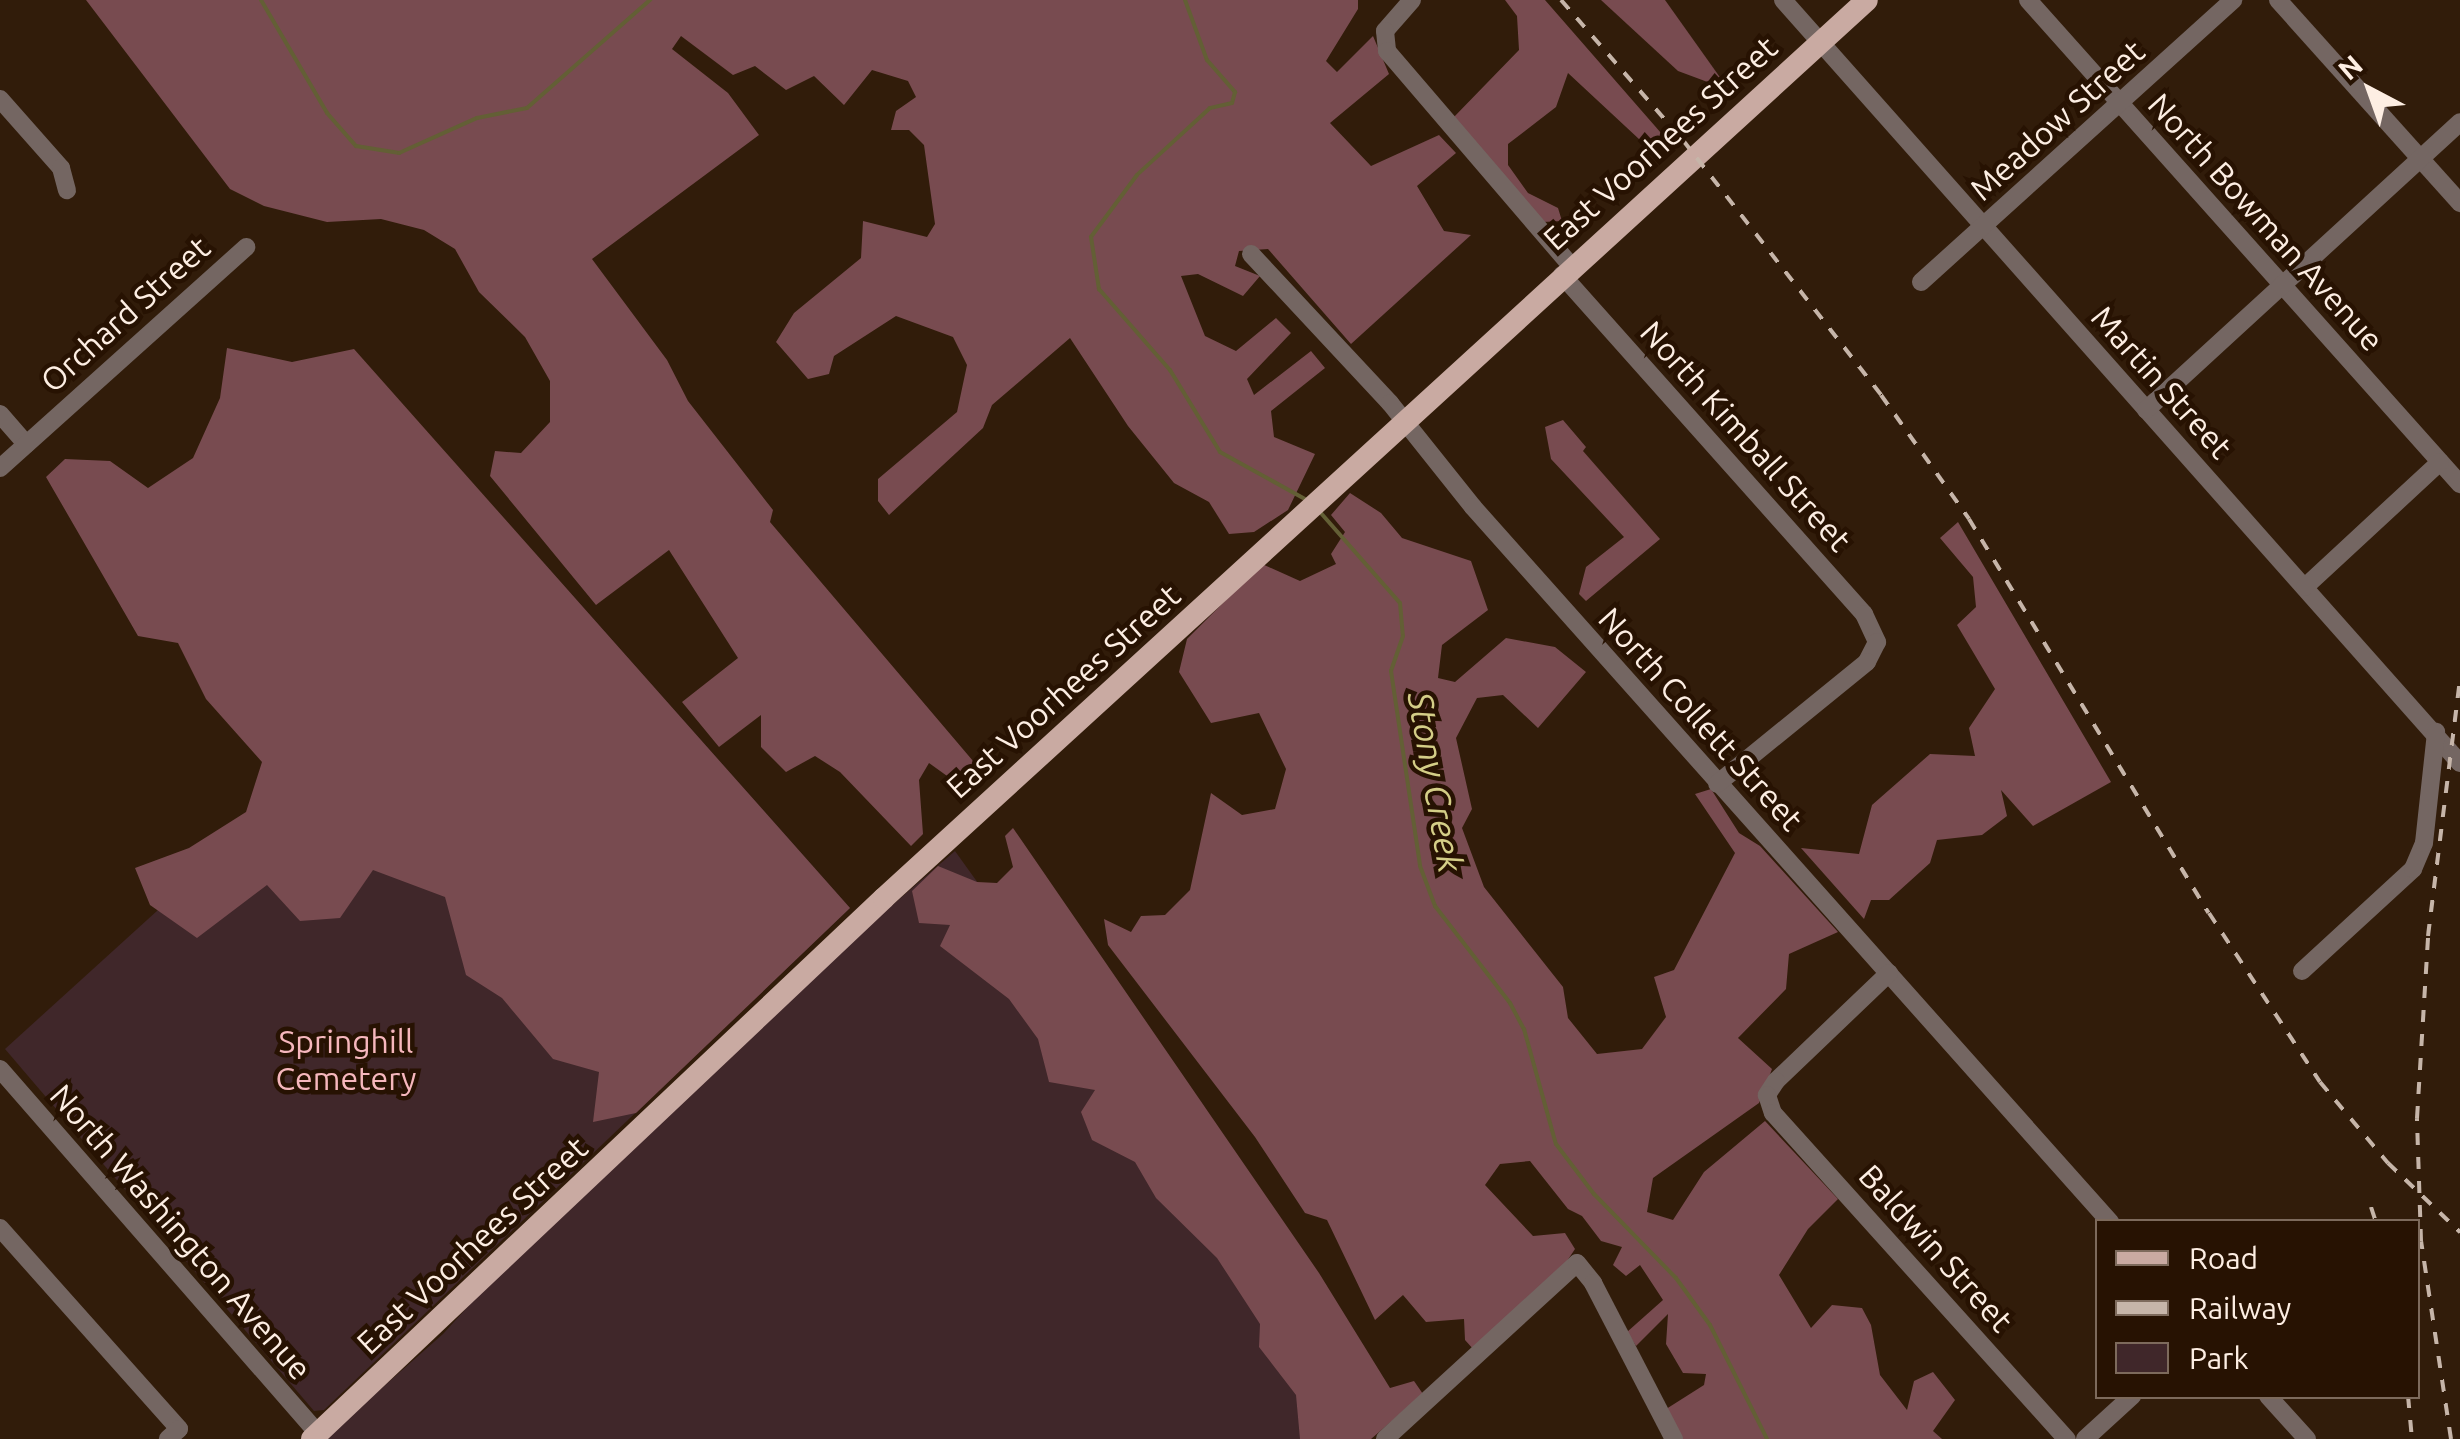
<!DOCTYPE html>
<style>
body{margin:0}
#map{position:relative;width:2460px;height:1439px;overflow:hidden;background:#311c0a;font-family:Ubuntu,sans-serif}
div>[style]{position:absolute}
.green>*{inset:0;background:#40272a}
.forest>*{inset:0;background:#784b50}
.stream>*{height:4px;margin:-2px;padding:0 2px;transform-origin:2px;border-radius:2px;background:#635f35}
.minor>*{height:18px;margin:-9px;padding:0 9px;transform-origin:9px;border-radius:9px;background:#746662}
.major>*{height:22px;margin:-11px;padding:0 11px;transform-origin:11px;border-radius:11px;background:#c9aaa2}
.rail>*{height:4px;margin-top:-2px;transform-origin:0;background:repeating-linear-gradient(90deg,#c6b5a9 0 12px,transparent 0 24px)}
span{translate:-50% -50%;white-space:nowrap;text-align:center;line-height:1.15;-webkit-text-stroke:9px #271202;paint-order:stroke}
.street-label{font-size:32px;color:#fdeee3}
.park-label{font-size:32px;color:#f6b7bd}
.water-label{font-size:35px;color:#d4ce87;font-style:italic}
.legend{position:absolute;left:2095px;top:1219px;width:325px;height:180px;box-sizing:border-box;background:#271202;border:2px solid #7d6a5c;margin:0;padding:12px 18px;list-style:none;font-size:30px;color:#fdeee3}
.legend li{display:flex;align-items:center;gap:20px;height:50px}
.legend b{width:50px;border:2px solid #7d6a5c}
.north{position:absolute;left:2320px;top:40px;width:100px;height:100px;-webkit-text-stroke:8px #271202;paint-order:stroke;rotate:319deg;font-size:28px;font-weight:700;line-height:40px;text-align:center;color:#fdeee3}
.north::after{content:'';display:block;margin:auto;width:35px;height:45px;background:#fdeee3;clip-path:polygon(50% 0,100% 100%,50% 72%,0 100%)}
</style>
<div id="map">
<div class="green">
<div style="clip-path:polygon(542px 561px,850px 908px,324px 1410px,314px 1411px,5px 1049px)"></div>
<div style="clip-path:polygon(955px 851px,1077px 1021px,1359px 1439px,324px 1439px,443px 1334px,482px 1291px,868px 926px)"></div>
</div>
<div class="forest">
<div style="clip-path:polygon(86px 0,1358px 0,1358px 9px,1326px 61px,1337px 72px,1373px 36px,1389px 74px,1330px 123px,1371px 166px,1439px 135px,1456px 153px,1417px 186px,1444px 231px,1471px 235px,1351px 344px,1268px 249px,1239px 251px,1235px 266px,1260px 276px,1243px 296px,1198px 274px,1181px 276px,1205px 336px,1236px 351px,1276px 318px,1291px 333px,1247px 379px,1254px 395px,1311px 351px,1325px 368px,1271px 411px,1274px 437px,1315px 454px,1288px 510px,1254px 532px,1229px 534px,1209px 502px,1174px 483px,1128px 426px,1070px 338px,992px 405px,983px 428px,889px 515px,878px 501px,878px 479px,957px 412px,967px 365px,953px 337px,896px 316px,834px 356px,829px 374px,808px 379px,776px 342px,794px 313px,861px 258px,863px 221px,927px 237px,935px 224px,924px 145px,909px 130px,891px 130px,896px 111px,916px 97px,908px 81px,872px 70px,844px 105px,814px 76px,786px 90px,755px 66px,733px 75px,681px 36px,672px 49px,728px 93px,759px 135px,592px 259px,667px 360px,688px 401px,773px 510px,770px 522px,979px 768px,978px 784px,961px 786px,929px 763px,919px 780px,923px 834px,911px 846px,840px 772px,815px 756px,786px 772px,761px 747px,761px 715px,719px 747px,682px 702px,738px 658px,669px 550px,596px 605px,490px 476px,495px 451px,521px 453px,550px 422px,550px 381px,525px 337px,479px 292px,455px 249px,424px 230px,381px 219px,327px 222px,264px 206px,230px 189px)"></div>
<div style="clip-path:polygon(1505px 0,1545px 0,1668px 141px,1654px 153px,1568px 73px,1556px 107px,1508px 144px,1508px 165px,1528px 193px,1558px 208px,1562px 221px,1543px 222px,1453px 118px,1519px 50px,1517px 16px)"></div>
<div style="clip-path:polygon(1601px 0,1665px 0,1729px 90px,1678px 71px)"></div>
<div style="clip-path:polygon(227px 348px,292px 362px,354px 349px,850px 908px,636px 1113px,593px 1122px,599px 1072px,553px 1059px,502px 998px,466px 975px,445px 897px,373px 870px,340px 918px,300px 921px,267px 885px,197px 938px,150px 905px,135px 868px,189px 848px,246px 812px,262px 762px,206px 699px,178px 643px,138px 636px,46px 477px,65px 459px,110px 461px,148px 488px,193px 458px,220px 398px)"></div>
<div style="clip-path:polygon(1563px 420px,1586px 447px,1583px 451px,1660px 539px,1586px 601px,1579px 594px,1586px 567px,1624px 537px,1551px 459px,1545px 427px)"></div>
<div style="clip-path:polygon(1350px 493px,1381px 513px,1402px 538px,1471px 561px,1488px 610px,1442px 645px,1438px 678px,1455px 682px,1506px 638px,1555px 647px,1586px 672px,1538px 728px,1503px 695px,1477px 698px,1456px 738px,1472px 809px,1462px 828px,1484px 887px,1563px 987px,1568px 1018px,1597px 1054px,1642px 1049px,1666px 1017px,1654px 977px,1674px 970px,1735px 853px,1695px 794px,1711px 789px,1739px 833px,1760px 846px,1838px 932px,1789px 954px,1786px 989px,1738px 1038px,1772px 1069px,1759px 1103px,1653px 1178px,1647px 1212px,1673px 1220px,1704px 1172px,1765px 1121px,1838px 1199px,1808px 1229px,1779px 1275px,1811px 1328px,1832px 1305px,1862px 1308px,1871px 1325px,1880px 1375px,1907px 1410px,1914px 1381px,1933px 1372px,1955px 1400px,1933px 1431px,1942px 1439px,1678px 1439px,1663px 1411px,1704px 1385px,1706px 1374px,1683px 1373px,1666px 1344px,1668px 1314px,1636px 1346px,1627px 1332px,1663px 1300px,1640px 1265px,1626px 1276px,1613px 1265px,1622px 1247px,1601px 1241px,1582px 1216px,1568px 1209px,1530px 1161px,1500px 1164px,1485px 1185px,1533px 1236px,1565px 1233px,1575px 1249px,1561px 1270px,1474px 1350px,1465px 1340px,1464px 1319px,1426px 1322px,1403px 1295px,1375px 1320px,1327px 1220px,1305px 1213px,1255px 1137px,1108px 945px,1104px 919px,1131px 932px,1141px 916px,1165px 915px,1190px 890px,1211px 793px,1242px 815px,1275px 809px,1286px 769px,1259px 713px,1211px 723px,1179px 672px,1187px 639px,1262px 564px,1300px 581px,1336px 564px,1331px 554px,1345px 532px,1331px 515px)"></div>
<div style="clip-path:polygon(1958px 522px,2111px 782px,2033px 826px,2001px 790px,2007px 816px,1982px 835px,1937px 840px,1930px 863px,1889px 900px,1871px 900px,1864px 919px,1801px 848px,1859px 854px,1872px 805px,1930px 754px,1975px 756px,1969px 728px,1995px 689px,1957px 625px,1976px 607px,1973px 577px,1940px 538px)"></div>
<div style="clip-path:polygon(1013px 828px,1319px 1273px,1390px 1388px,1414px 1381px,1423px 1394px,1371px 1439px,1300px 1439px,1296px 1395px,1259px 1347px,1260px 1324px,1217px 1258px,1156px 1198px,1135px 1162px,1092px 1140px,1081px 1112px,1095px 1090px,1049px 1082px,1038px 1039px,1009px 999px,940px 946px,950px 925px,919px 923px,912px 891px,938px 866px,977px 882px,997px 883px,1013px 867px,1005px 836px)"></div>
</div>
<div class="stream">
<div style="left:261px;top:0;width:131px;rotate:59.7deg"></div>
<div style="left:327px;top:113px;width:44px;rotate:48.7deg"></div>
<div style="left:356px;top:146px;width:44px;rotate:9.2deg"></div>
<div style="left:399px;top:153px;width:85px;rotate:-24.2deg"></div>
<div style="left:477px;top:118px;width:51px;rotate:-11.3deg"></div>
<div style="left:527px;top:108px;width:164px;rotate:-41.3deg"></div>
<div style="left:1185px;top:0;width:64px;rotate:69.9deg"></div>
<div style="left:1207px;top:60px;width:43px;rotate:48.8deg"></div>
<div style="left:1235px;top:92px;width:11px;rotate:105deg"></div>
<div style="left:1232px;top:103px;width:23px;rotate:167deg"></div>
<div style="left:1210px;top:108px;width:99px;rotate:137.5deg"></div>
<div style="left:1137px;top:175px;width:77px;rotate:126.6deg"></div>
<div style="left:1091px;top:237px;width:53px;rotate:81.3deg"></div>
<div style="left:1099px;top:289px;width:108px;rotate:48.8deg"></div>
<div style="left:1170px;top:370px;width:96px;rotate:58.6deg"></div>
<div style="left:1220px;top:452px;width:97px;rotate:28.9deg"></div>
<div style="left:1320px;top:512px;width:121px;rotate:48.7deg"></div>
<div style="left:1400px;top:603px;width:33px;rotate:85deg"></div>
<div style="left:1403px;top:636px;width:37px;rotate:109deg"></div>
<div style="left:1391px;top:671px;width:197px;rotate:81.5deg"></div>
<div style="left:1420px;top:866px;width:43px;rotate:69.4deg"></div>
<div style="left:1435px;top:906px;width:123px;rotate:52.3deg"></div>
<div style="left:1510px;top:1003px;width:30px;rotate:62deg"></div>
<div style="left:1524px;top:1029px;width:119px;rotate:74.5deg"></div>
<div style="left:1556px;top:1144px;width:63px;rotate:52.8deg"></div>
<div style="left:1594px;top:1194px;width:117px;rotate:45.7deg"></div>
<div style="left:1676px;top:1278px;width:58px;rotate:54.1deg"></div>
<div style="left:1710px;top:1325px;width:127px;rotate:63.4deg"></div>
</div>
<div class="minor">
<div style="left:1412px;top:0;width:41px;rotate:131.1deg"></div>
<div style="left:1385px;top:31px;width:20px;rotate:84deg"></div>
<div style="left:1387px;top:51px;width:284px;rotate:49.4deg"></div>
<div style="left:1783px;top:0;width:1020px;rotate:48.42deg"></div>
<div style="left:2028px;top:0;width:649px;rotate:48.25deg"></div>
<div style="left:2278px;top:0;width:273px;rotate:48.1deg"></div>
<div style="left:0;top:99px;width:92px;rotate:48.5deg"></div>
<div style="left:61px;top:168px;width:23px;rotate:75deg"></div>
<div style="left:1251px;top:254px;width:204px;rotate:47deg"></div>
<div style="left:1390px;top:403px;width:133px;rotate:51.4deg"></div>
<div style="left:1473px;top:507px;width:958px;rotate:48.3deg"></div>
<div style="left:1562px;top:275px;width:454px;rotate:48.3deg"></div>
<div style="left:1864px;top:614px;width:31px;rotate:65deg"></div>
<div style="left:1877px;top:642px;width:22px;rotate:117deg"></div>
<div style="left:1867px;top:662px;width:193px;rotate:140.9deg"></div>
<div style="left:1921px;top:282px;width:421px;rotate:-42.1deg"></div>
<div style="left:2146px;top:410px;width:426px;rotate:-42.5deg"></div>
<div style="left:0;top:414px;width:40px;rotate:49deg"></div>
<div style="left:0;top:468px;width:331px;rotate:-41.9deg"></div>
<div style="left:2305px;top:587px;width:184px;rotate:-42.8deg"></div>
<div style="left:2302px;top:971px;width:151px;rotate:-42.6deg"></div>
<div style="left:2413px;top:869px;width:28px;rotate:-67deg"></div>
<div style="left:2424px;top:843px;width:112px;rotate:-83.8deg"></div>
<div style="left:1889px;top:973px;width:156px;rotate:136.3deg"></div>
<div style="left:1776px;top:1081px;width:17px;rotate:123deg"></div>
<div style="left:1767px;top:1095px;width:19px;rotate:72deg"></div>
<div style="left:1773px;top:1113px;width:439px;rotate:48deg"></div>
<div style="left:0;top:1069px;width:484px;rotate:48.9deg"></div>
<div style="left:0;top:1228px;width:269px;rotate:48.3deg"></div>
<div style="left:179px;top:1429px;width:15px;rotate:138deg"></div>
<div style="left:2268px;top:1396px;width:58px;rotate:47.8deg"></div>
<div style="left:1385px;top:1439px;width:260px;rotate:-42.5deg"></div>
<div style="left:1577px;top:1263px;width:26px;rotate:51deg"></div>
<div style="left:1593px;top:1283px;width:176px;rotate:62.6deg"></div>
<div style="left:2085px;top:1439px;width:64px;rotate:-42.5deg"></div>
</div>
<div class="major">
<div style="left:312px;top:1439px;width:787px;rotate:-43.4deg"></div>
<div style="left:884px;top:898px;width:1331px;rotate:-42.41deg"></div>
</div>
<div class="rail">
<div style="left:1561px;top:0;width:184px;rotate:49deg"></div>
<div style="left:1682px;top:139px;width:324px;rotate:52.1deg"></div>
<div style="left:1881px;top:395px;width:152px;rotate:54.6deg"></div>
<div style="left:1969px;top:519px;width:461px;rotate:58.7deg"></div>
<div style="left:2209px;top:913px;width:202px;rotate:56.7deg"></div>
<div style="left:2320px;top:1082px;width:106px;rotate:50deg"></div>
<div style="left:2388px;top:1163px;width:100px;rotate:43.8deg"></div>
<div style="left:2371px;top:1207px;width:16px;rotate:72deg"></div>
<div style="left:2408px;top:1396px;width:43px;rotate:84.7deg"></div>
<div style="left:2451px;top:1439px;width:200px;rotate:-98.6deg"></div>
<div style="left:2421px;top:1241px;width:123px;rotate:-91.9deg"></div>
<div style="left:2417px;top:1118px;width:182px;rotate:-86.5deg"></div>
<div style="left:2428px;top:936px;width:258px;rotate:-82.9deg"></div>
</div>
<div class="street-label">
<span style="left:2057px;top:120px;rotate:-42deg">Meadow Street</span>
<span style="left:1660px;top:143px;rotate:-42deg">East Voorhees Street</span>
<span style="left:2266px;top:222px;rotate:48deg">North Bowman Avenue</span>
<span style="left:125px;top:314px;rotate:-42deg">Orchard Street</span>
<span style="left:2162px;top:382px;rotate:48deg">Martin Street</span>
<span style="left:1746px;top:436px;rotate:48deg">North Kimball Street</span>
<span style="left:1063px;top:691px;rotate:-42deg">East Voorhees Street</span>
<span style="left:1701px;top:719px;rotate:48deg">North Collett Street</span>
<span style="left:181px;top:1232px;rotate:49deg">North Washington Avenue</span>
<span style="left:472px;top:1245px;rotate:-43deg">East Voorhees Street</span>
<span style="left:1936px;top:1248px;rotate:48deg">Baldwin Street</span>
</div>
<div class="park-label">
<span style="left:346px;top:1060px">Springhill<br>Cemetery</span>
</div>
<div class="water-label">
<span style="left:1436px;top:782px;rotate:80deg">Stony Creek</span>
</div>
<ul class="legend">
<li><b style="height:12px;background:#c9aaa2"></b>Road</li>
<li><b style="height:12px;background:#c6b5a9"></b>Railway</li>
<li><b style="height:28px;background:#40272a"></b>Park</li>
</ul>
<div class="north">N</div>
</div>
